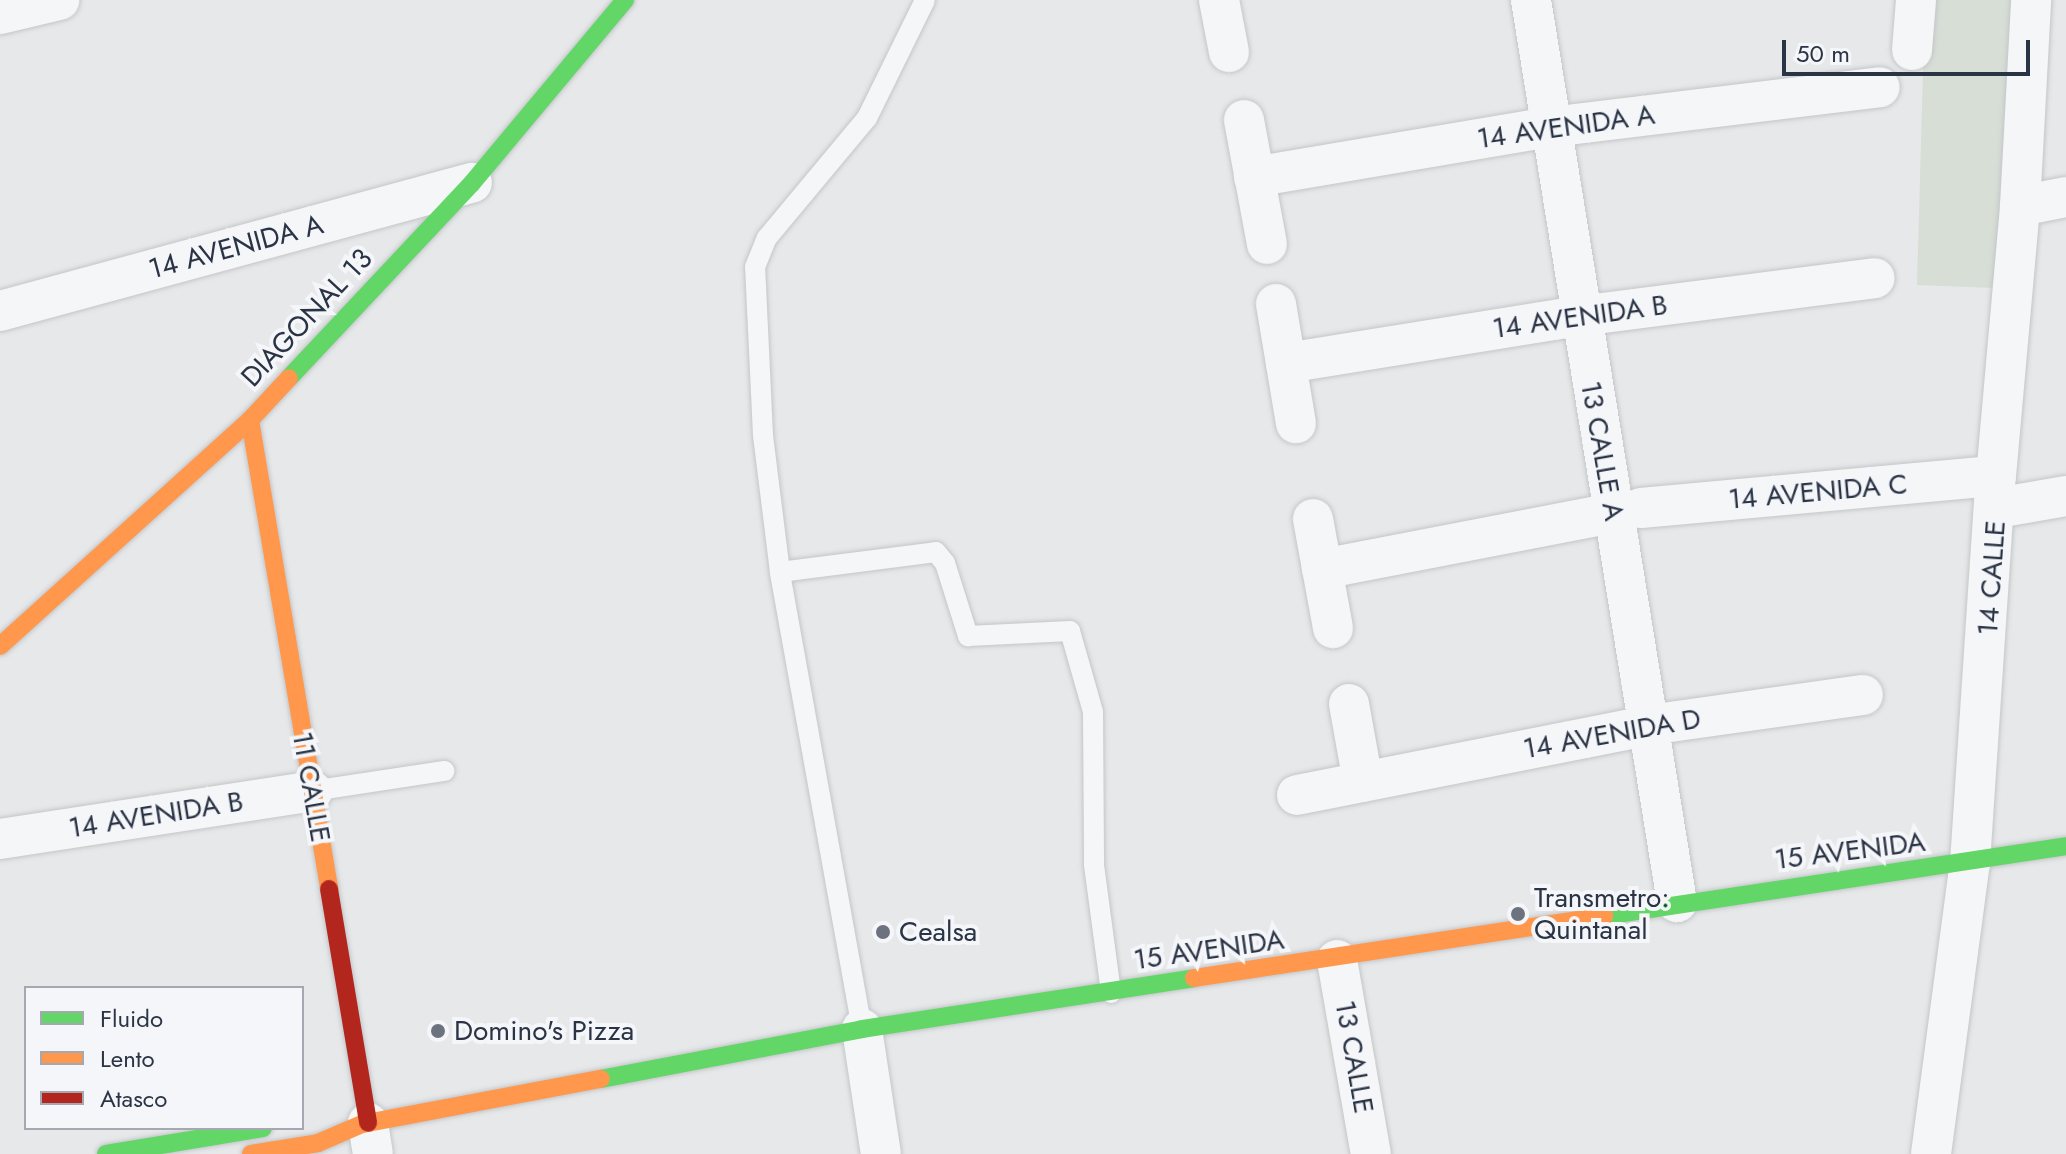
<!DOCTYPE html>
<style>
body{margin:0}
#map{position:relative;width:2066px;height:1154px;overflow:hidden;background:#e6e8ea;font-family:Jost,sans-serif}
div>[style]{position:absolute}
.green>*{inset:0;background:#d6ded6}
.roads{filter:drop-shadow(0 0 2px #c4c6c8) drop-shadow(0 0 2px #c4c6c8)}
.lane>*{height:20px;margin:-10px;padding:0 10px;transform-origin:10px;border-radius:10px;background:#f5f6f7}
.street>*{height:40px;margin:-20px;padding:0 20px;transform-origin:20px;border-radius:20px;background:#f5f6f7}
.fast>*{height:18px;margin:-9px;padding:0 9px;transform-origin:9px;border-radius:9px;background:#63d668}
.slow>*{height:18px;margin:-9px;padding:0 9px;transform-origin:9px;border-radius:9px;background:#ff974d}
.jam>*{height:18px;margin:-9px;padding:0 9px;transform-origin:9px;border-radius:9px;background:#b3261e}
.dots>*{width:22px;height:22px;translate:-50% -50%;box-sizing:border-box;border:4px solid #f4f6f9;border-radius:50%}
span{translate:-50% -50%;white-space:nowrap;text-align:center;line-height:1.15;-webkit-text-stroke:8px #f4f6f9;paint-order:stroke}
.street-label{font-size:28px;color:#2b3445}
.poi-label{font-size:28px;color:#2b3445}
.left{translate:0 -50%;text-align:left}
.legend{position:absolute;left:24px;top:986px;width:280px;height:144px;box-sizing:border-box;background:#f4f6f9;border:2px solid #a4a8b1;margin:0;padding:10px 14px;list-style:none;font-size:24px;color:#2b3445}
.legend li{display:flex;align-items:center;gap:16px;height:40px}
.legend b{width:40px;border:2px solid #a4a8b1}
.scale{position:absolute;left:1782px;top:40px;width:248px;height:36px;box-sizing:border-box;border:4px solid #2b3445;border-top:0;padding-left:10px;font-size:24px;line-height:28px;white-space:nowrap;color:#2b3445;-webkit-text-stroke:6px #f4f6f9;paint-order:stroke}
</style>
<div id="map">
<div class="green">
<div style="clip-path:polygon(1925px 0,2024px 0,1995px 288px,1917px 285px)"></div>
</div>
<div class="roads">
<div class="lane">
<div style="left:780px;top:572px;width:157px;rotate:-7.3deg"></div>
<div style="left:936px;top:552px;width:14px;rotate:51deg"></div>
<div style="left:945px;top:563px;width:77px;rotate:72.5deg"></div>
<div style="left:968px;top:636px;width:102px;rotate:-2.8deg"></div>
<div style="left:1070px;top:631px;width:84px;rotate:74.1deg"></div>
<div style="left:1093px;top:712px;width:153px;rotate:89.6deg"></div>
<div style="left:1094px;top:865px;width:129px;rotate:82.4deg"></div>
<div style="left:312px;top:791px;width:134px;rotate:-8.6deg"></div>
<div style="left:862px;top:1029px;width:464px;rotate:-100.2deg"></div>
<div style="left:780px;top:572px;width:138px;rotate:-97.1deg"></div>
<div style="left:763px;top:435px;width:168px;rotate:-92.7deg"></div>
<div style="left:755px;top:267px;width:31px;rotate:-68deg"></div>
<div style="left:767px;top:238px;width:156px;rotate:-50.2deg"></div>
<div style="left:867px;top:118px;width:131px;rotate:-63.8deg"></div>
</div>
<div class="street">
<div style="left:1219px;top:0;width:53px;rotate:79.1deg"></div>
<div style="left:1531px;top:0;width:914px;rotate:80.81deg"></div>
<div style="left:0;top:14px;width:61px;rotate:-13.3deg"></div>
<div style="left:1912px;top:50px;width:50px;rotate:-85.4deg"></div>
<div style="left:1244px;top:120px;width:126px;rotate:79.5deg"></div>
<div style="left:1254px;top:177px;width:301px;rotate:-9.6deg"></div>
<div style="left:1551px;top:127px;width:331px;rotate:-6.9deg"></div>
<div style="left:2020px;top:206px;width:47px;rotate:-11.1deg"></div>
<div style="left:1276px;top:304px;width:121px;rotate:80.5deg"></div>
<div style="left:0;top:311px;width:489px;rotate:-15.2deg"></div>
<div style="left:1286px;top:363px;width:297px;rotate:-9.1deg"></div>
<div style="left:1579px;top:316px;width:298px;rotate:-7.3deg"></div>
<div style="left:1641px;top:508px;width:356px;rotate:-5.2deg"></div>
<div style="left:1997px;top:508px;width:70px;rotate:-9.9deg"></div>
<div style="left:1313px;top:519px;width:111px;rotate:79.6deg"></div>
<div style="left:1322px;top:569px;width:295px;rotate:-10.9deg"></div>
<div style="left:1349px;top:704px;width:79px;rotate:79.8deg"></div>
<div style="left:1297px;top:795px;width:359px;rotate:-11.2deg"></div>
<div style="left:1649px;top:725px;width:216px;rotate:-8deg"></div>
<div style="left:0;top:839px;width:316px;rotate:-8.7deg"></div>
<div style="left:1337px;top:960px;width:197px;rotate:80.1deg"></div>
<div style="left:862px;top:1029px;width:126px;rotate:81.4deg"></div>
<div style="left:368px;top:1123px;width:31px;rotate:81deg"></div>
<div style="left:1931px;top:1154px;width:294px;rotate:-82.4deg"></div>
<div style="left:1970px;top:863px;width:388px;rotate:-86.2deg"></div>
<div style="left:1996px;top:476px;width:271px;rotate:-84.9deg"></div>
<div style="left:2020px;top:206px;width:206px;rotate:-86.9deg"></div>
</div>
<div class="fast">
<div style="left:289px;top:378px;width:267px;rotate:-46.8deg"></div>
<div style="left:472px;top:183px;width:239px;rotate:-50.1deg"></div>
<div style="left:1604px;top:916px;width:467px;rotate:-8.6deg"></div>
<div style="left:601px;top:1079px;width:266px;rotate:-10.8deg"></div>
<div style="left:862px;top:1029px;width:336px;rotate:-8.7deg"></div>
<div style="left:106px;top:1154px;width:159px;rotate:-9.4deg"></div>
</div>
<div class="slow">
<div style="left:250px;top:420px;width:476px;rotate:80.4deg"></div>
<div style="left:0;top:646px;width:337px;rotate:-42.1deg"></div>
<div style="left:250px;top:420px;width:57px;rotate:-47.1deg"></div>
<div style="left:1194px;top:978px;width:415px;rotate:-8.6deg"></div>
<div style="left:251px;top:1154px;width:68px;rotate:-9.3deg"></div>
<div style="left:318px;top:1143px;width:48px;rotate:-23.4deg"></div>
<div style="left:362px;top:1124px;width:243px;rotate:-10.7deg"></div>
</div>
<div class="jam">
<div style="left:329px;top:889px;width:237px;rotate:80.5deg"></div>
</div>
</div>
<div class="dots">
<div style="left:1518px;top:914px;background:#6c737f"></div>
<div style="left:883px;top:932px;background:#6c737f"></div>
<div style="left:438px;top:1031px;background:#6c737f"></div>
</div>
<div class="street-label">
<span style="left:1566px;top:127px;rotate:-8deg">14 AVENIDA A</span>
<span style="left:236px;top:247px;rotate:-15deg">14 AVENIDA A</span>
<span style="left:1580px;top:317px;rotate:-8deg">14 AVENIDA B</span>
<span style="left:307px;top:318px;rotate:-47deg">DIAGONAL 13</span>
<span style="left:1602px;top:451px;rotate:80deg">13 CALLE A</span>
<span style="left:1818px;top:492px;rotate:-5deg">14 AVENIDA C</span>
<span style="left:1992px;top:578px;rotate:-86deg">14 CALLE</span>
<span style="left:1612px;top:734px;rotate:-10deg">14 AVENIDA D</span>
<span style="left:311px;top:787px;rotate:80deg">11 CALLE</span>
<span style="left:156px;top:815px;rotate:-9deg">14 AVENIDA B</span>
<span style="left:1850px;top:851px;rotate:-7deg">15 AVENIDA</span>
<span style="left:1209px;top:950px;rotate:-8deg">15 AVENIDA</span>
<span style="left:1354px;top:1057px;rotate:80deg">13 CALLE</span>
</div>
<div class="poi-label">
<span class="left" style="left:1534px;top:914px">Transmetro:<br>Quintanal</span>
<span class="left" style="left:899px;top:932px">Cealsa</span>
<span class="left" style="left:454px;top:1031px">Domino's Pizza</span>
</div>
<ul class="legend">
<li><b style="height:10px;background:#63d668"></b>Fluido</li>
<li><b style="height:10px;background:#ff974d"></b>Lento</li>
<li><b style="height:10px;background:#b3261e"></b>Atasco</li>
</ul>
<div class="scale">50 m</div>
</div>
